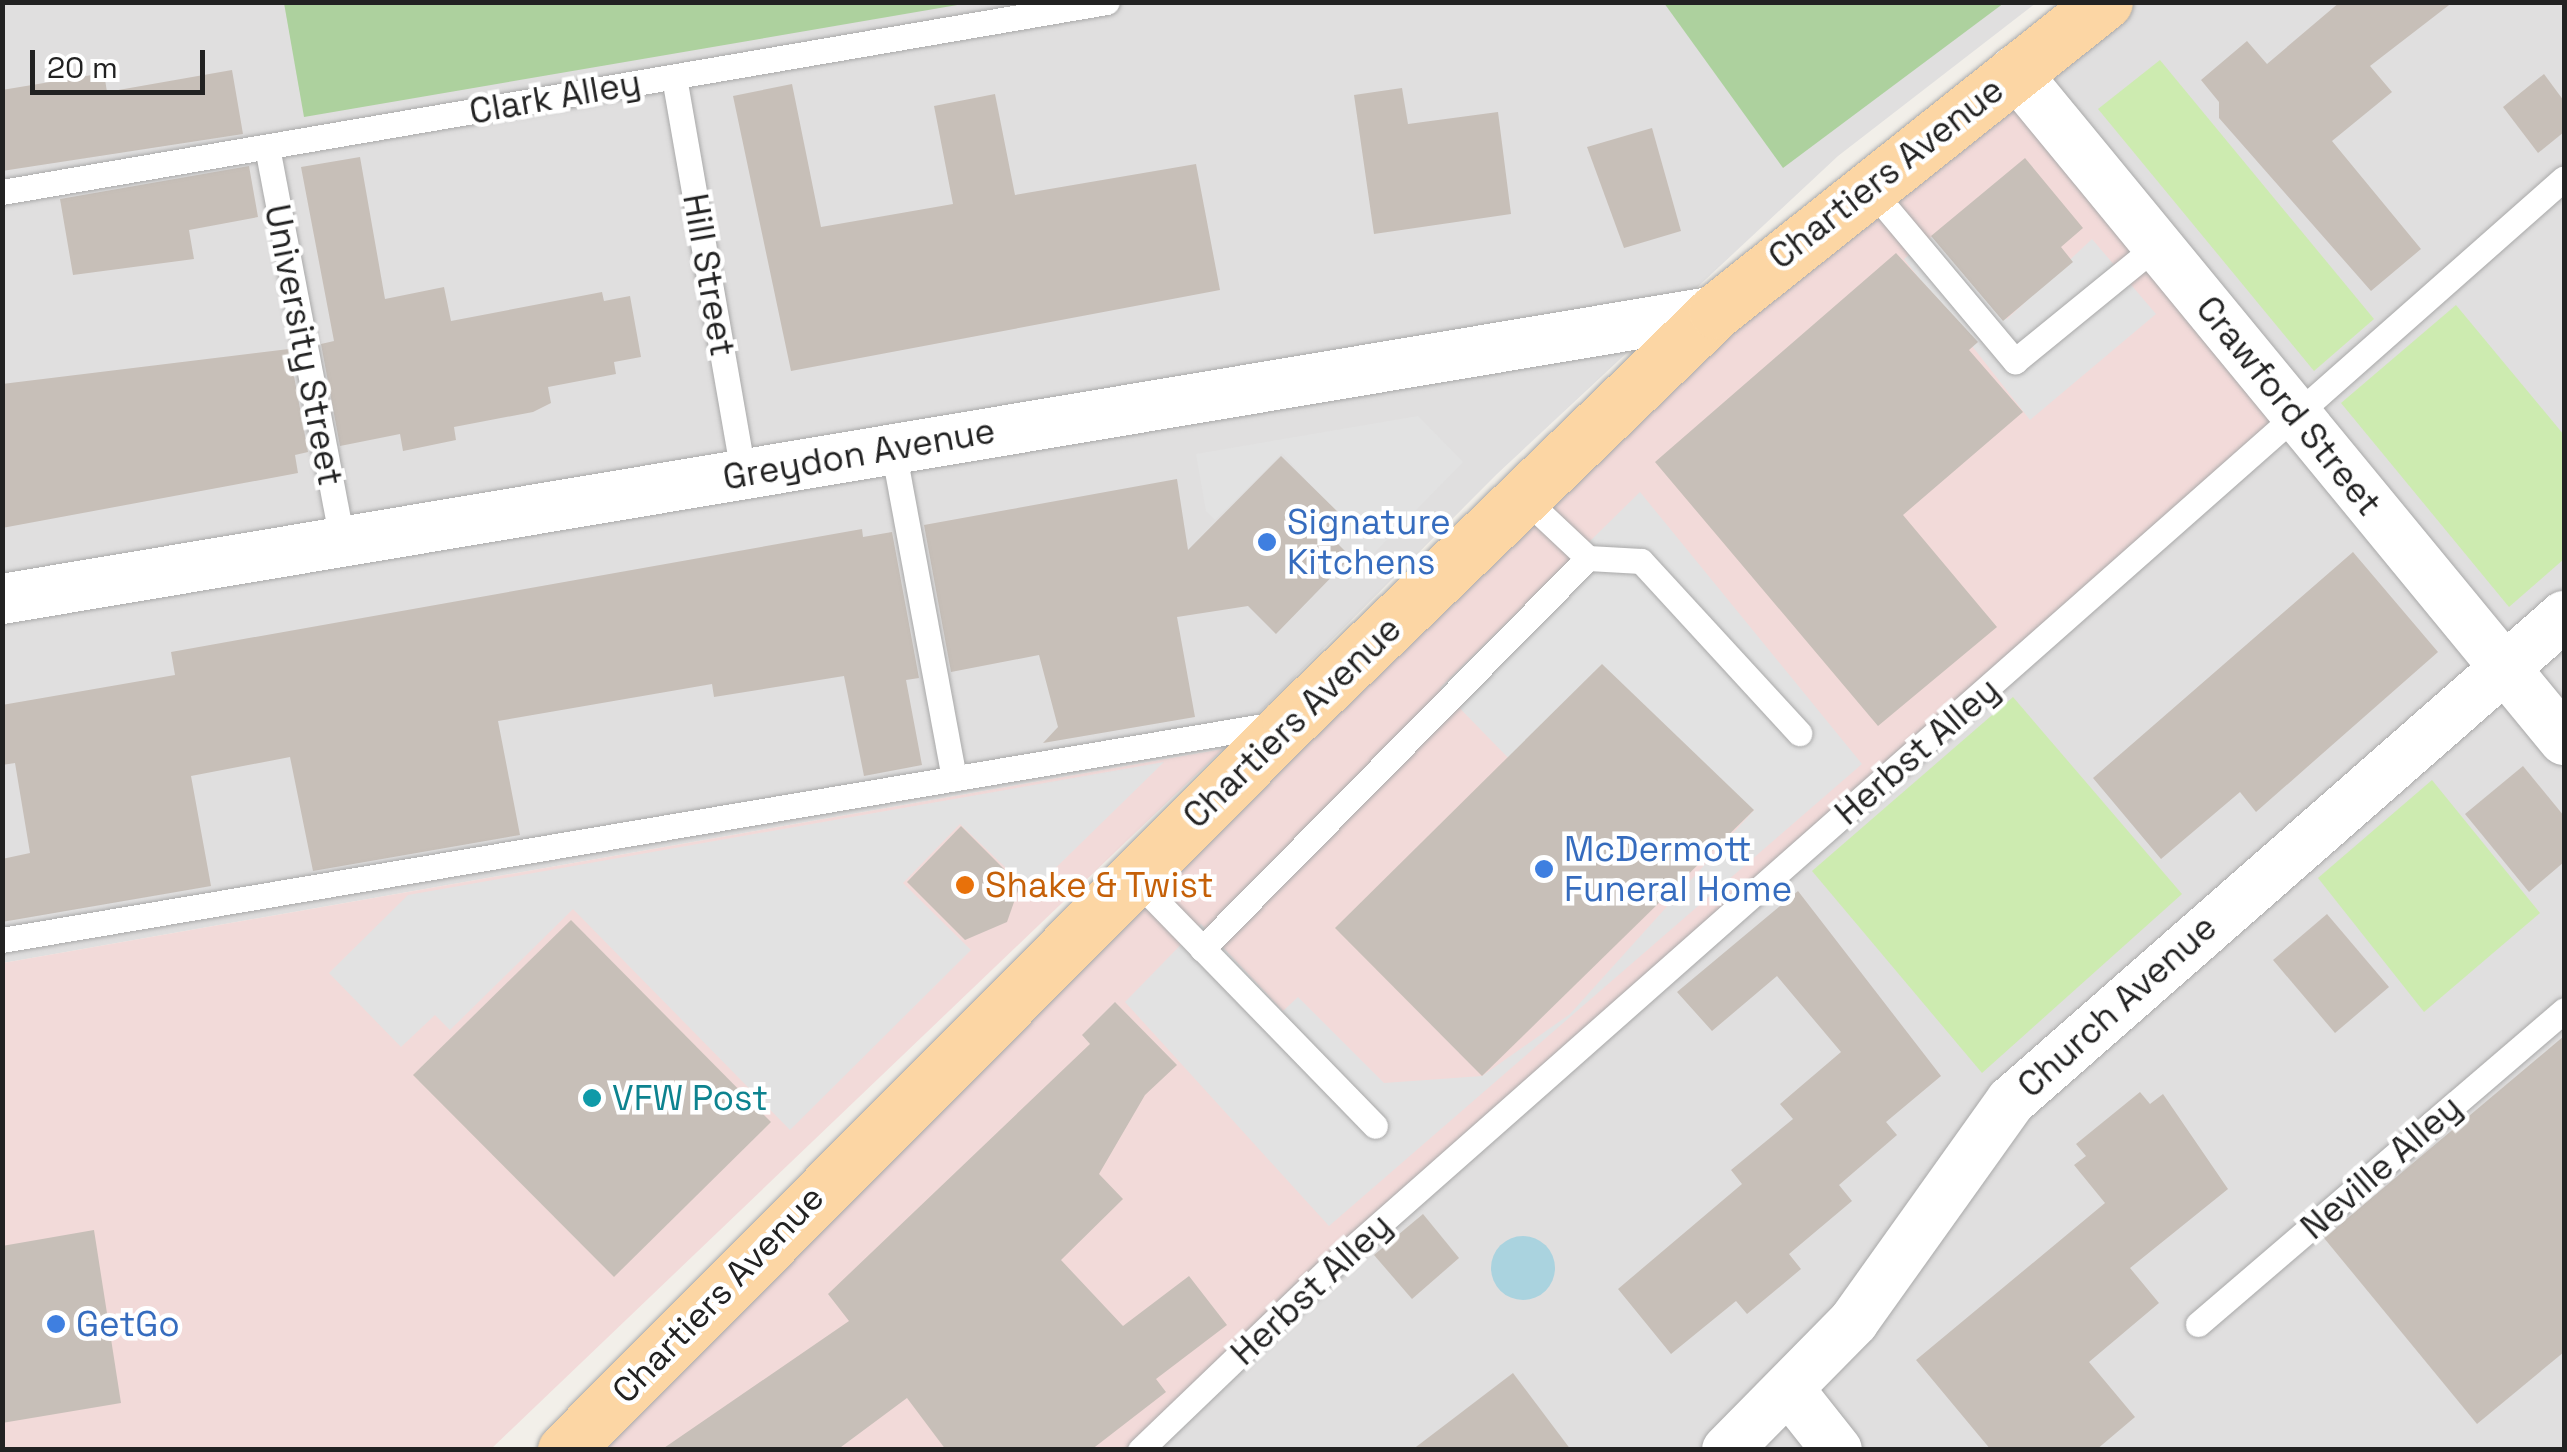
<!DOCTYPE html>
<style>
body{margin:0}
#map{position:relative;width:2567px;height:1452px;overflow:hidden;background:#f2efe9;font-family:"Space Grotesk",sans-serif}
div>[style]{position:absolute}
.residential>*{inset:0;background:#e0dfdf}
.commercial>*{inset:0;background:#f2dad9}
.grass>*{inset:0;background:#cdebb0}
.forest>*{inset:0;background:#add19e}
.parking>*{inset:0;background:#e2e2e2}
.water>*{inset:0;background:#aad3df}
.round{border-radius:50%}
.building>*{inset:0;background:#c7bfb8}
.roads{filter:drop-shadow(0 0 2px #a9a9a9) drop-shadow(0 0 2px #a9a9a9)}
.lane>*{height:25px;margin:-12.5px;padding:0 12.5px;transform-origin:12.5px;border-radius:12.5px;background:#fff}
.street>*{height:50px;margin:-25px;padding:0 25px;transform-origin:25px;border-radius:25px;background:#fff}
.primary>*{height:55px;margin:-27.5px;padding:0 27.5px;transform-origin:27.5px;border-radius:27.5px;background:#fcd6a4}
.dots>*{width:28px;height:28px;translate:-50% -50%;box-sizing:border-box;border:5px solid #fff;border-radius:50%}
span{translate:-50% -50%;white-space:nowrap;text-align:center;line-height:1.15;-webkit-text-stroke:9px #fff;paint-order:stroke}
.street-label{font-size:35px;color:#222}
.shop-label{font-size:35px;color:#366cbe}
.left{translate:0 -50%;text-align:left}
.food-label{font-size:35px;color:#c56008}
.culture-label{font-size:35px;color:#0d838f}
.frame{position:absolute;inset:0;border:5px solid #222;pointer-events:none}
.scale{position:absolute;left:30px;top:50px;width:175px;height:45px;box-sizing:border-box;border:5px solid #222;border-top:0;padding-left:12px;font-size:30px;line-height:35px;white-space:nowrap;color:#222;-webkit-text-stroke:8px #fff;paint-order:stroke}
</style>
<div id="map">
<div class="residential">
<div style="clip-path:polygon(3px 3px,2036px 3px,1838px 156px,1497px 474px,1223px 749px,3px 963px)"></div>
<div style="clip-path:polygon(2105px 3px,2564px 3px,2564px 1449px,1140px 1450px,2014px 71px)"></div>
</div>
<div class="commercial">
<div style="clip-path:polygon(2014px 71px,2297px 416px,1140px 1449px,565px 1450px,978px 1032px)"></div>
<div style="clip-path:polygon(1223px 749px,491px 1449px,3px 1450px,3px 963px)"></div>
</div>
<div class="grass">
<div style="clip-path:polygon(2160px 60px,2374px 319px,2314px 371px,2098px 109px)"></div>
<div style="clip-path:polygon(2456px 305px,2564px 435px,2564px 559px,2509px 607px,2341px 403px)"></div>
<div style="clip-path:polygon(2013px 697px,2182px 894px,1982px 1073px,1812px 871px)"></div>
<div style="clip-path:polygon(2432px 780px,2540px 913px,2424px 1012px,2318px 878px)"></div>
</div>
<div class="forest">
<div style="clip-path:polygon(284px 3px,284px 2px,969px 3px,304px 117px)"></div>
<div style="clip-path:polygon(1664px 3px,2004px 3px,1783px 168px)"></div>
</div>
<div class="parking">
<div style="clip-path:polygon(1935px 234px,2007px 319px,2092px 239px,2156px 314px,2030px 420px,1904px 259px)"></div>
<div style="clip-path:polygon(1418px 416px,1463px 462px,1372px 555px,1282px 453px,1215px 520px,1206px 511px,1196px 454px)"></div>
<div style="clip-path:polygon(1640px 492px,1862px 764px,1329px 1226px,1125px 1002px,1201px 924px,1283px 1011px,1298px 997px,1384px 1083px,1482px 1076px,1570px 1014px,1754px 810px,1522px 772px,1440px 688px)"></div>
<div style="clip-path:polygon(1164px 762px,1031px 892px,960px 824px,903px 883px,971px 950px,790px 1130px,573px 909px,450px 1030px,435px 1015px,401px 1047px,329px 973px,408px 895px)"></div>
</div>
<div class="water">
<div class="round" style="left:1491px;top:1236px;width:64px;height:64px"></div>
</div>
<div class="building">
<div style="clip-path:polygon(2340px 2px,2453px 2px,2370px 66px,2392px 92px,2332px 141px,2421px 249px,2371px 291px,2219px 118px,2219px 102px,2201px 80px,2247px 41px,2267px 64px)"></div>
<div style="clip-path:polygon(232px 70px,243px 134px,2px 171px,2px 90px,104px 73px,107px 92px)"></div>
<div style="clip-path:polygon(2544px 74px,2564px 101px,2564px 132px,2538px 153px,2503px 107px)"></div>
<div style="clip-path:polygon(792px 84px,821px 227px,953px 204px,934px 106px,995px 94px,1015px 195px,1196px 164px,1220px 290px,791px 371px,733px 96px)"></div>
<div style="clip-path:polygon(1402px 88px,1408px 124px,1498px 112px,1511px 214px,1374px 234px,1354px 95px)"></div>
<div style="clip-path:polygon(1652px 128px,1681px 231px,1624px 248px,1587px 147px)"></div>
<div style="clip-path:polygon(360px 157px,385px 299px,444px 287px,451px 321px,602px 292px,604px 301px,630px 296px,641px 357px,614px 362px,616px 374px,548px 387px,551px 403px,533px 412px,454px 427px,456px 440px,403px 451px,400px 434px,340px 446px,321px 344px,334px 341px,301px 167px)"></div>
<div style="clip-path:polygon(2025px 158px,2083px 228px,2061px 247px,2073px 262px,2003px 321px,1931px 236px)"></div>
<div style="clip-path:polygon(249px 166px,258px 217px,189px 230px,194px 259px,73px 275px,60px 199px)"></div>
<div style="clip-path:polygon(1896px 253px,1978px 342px,1969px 350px,2023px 412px,1903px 515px,1997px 627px,1878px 726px,1655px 462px)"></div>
<div style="clip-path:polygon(289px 349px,308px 452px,295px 455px,298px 473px,2px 528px,2px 384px)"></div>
<div style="clip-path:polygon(1281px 456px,1343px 517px,1327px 533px,1351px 557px,1276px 634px,1248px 606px,1177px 617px,1195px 717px,1043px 743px,1058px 727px,1039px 655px,951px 672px,924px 525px,1177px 479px,1188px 550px)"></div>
<div style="clip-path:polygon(862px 529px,863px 537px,892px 532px,919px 678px,906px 680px,922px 765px,864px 776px,844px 676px,714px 697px,712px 684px,498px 721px,520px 835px,313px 871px,290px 757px,191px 776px,211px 886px,2px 922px,2px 859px,30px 853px,15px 763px,2px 765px,2px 705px,175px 675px,171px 652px)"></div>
<div style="clip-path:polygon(2353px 552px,2438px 652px,2256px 812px,2240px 792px,2161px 859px,2093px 778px)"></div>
<div style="clip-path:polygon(1602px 664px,1754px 810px,1482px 1076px,1335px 928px)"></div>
<div style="clip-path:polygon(2523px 766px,2564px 816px,2564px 862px,2529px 892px,2465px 814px)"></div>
<div style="clip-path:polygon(961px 826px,1020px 885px,1007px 922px,965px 940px,907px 882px)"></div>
<div style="clip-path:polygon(1798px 891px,1941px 1076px,1886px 1122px,1897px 1135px,1839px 1185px,1852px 1201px,1789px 1254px,1801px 1269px,1747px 1314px,1736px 1301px,1671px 1354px,1618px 1289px,1742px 1184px,1731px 1170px,1793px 1119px,1780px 1104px,1841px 1052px,1777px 976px,1712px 1031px,1677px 992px)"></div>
<div style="clip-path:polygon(2327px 914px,2389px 987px,2335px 1033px,2273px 960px)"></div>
<div style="clip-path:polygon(571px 920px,771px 1122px,614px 1277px,413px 1075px)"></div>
<div style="clip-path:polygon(1115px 1002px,1177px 1065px,1145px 1095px,1099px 1174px,1123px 1199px,1061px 1260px,1123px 1326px,1189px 1276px,1227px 1325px,1156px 1379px,1166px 1392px,1091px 1450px,946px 1450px,907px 1398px,837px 1450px,661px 1450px,849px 1321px,828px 1294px,1090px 1044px,1082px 1035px)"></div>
<div style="clip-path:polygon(2564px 1036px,2564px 1352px,2477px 1424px,2324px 1238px)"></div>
<div style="clip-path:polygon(2140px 1092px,2150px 1104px,2163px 1094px,2228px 1189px,2130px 1268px,2159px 1303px,2089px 1362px,2135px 1417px,2096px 1450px,1991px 1450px,1916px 1360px,2105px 1203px,2074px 1165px,2086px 1156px,2076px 1144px)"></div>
<div style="clip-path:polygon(1423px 1214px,1459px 1258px,1412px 1299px,1374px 1255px)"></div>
<div style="clip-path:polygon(94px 1230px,121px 1403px,2px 1423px,2px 1246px)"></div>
<div style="clip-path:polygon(1513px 1373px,1571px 1450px,1412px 1450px)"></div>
</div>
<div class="roads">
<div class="lane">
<div style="left:674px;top:77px;width:403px;rotate:80.1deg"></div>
<div style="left:267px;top:147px;width:402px;rotate:79.2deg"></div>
<div style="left:1868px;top:186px;width:229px;rotate:50deg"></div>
<div style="left:2015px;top:361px;width:183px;rotate:-39.2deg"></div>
<div style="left:2px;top:192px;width:1121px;rotate:-9.76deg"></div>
<div style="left:893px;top:449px;width:335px;rotate:79.5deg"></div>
<div style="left:1524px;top:498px;width:88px;rotate:43.2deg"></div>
<div style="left:1588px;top:558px;width:53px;rotate:3.2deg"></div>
<div style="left:1641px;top:561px;width:234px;rotate:47.4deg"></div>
<div style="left:1133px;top:877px;width:347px;rotate:45.8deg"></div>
<div style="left:2px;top:940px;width:1291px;rotate:-9.63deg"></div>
<div style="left:1202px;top:949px;width:549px;rotate:-45.37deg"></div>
<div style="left:2198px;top:1324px;width:482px;rotate:-40.6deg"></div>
<div style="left:1140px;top:1450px;width:263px;rotate:-43.8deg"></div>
<div style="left:1330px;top:1268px;width:1646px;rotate:-41.45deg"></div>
</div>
<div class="street">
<div style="left:2014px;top:71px;width:866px;rotate:50.58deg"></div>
<div style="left:2px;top:599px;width:1738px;rotate:-9.54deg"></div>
<div style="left:1791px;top:1392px;width:74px;rotate:51.6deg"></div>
<div style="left:1727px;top:1450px;width:181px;rotate:-45.4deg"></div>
<div style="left:1854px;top:1321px;width:270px;rotate:-54.5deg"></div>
<div style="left:2011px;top:1101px;width:736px;rotate:-41.25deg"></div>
</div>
<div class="primary">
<div style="left:565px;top:1450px;width:1027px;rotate:-45.12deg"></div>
<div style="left:1290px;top:722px;width:592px;rotate:-43.97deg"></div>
<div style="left:1716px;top:311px;width:497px;rotate:-38.5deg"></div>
</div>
</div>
<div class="dots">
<div style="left:1267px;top:542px;background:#3f7fe0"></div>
<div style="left:1544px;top:869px;background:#3f7fe0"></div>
<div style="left:965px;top:885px;background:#e8710a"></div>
<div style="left:592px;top:1098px;background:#0f9aa8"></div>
<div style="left:56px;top:1324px;background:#3f7fe0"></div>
</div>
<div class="street-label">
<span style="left:555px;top:97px;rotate:-10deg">Clark Alley</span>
<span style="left:1886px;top:173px;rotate:-38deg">Chartiers Avenue</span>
<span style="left:709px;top:275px;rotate:80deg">Hill Street</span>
<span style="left:304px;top:345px;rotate:79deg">University Street</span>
<span style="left:2289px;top:406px;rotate:51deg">Crawford Street</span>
<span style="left:859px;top:454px;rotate:-10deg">Greydon Avenue</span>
<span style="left:1292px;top:722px;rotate:-44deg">Chartiers Avenue</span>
<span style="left:1917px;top:751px;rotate:-41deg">Herbst Alley</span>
<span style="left:2117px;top:1006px;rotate:-42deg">Church Avenue</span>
<span style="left:2381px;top:1167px;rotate:-41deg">Neville Alley</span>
<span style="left:1311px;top:1289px;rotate:-43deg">Herbst Alley</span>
<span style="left:718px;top:1294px;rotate:-46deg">Chartiers Avenue</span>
</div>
<div class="shop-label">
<span class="left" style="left:1287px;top:542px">Signature<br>Kitchens</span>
<span class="left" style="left:1564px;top:869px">McDermott<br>Funeral Home</span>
<span class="left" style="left:76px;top:1324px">GetGo</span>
</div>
<div class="food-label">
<span class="left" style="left:985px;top:885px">Shake &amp; Twist</span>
</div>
<div class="culture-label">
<span class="left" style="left:612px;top:1098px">VFW Post</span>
</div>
<div class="frame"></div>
<div class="scale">20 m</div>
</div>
